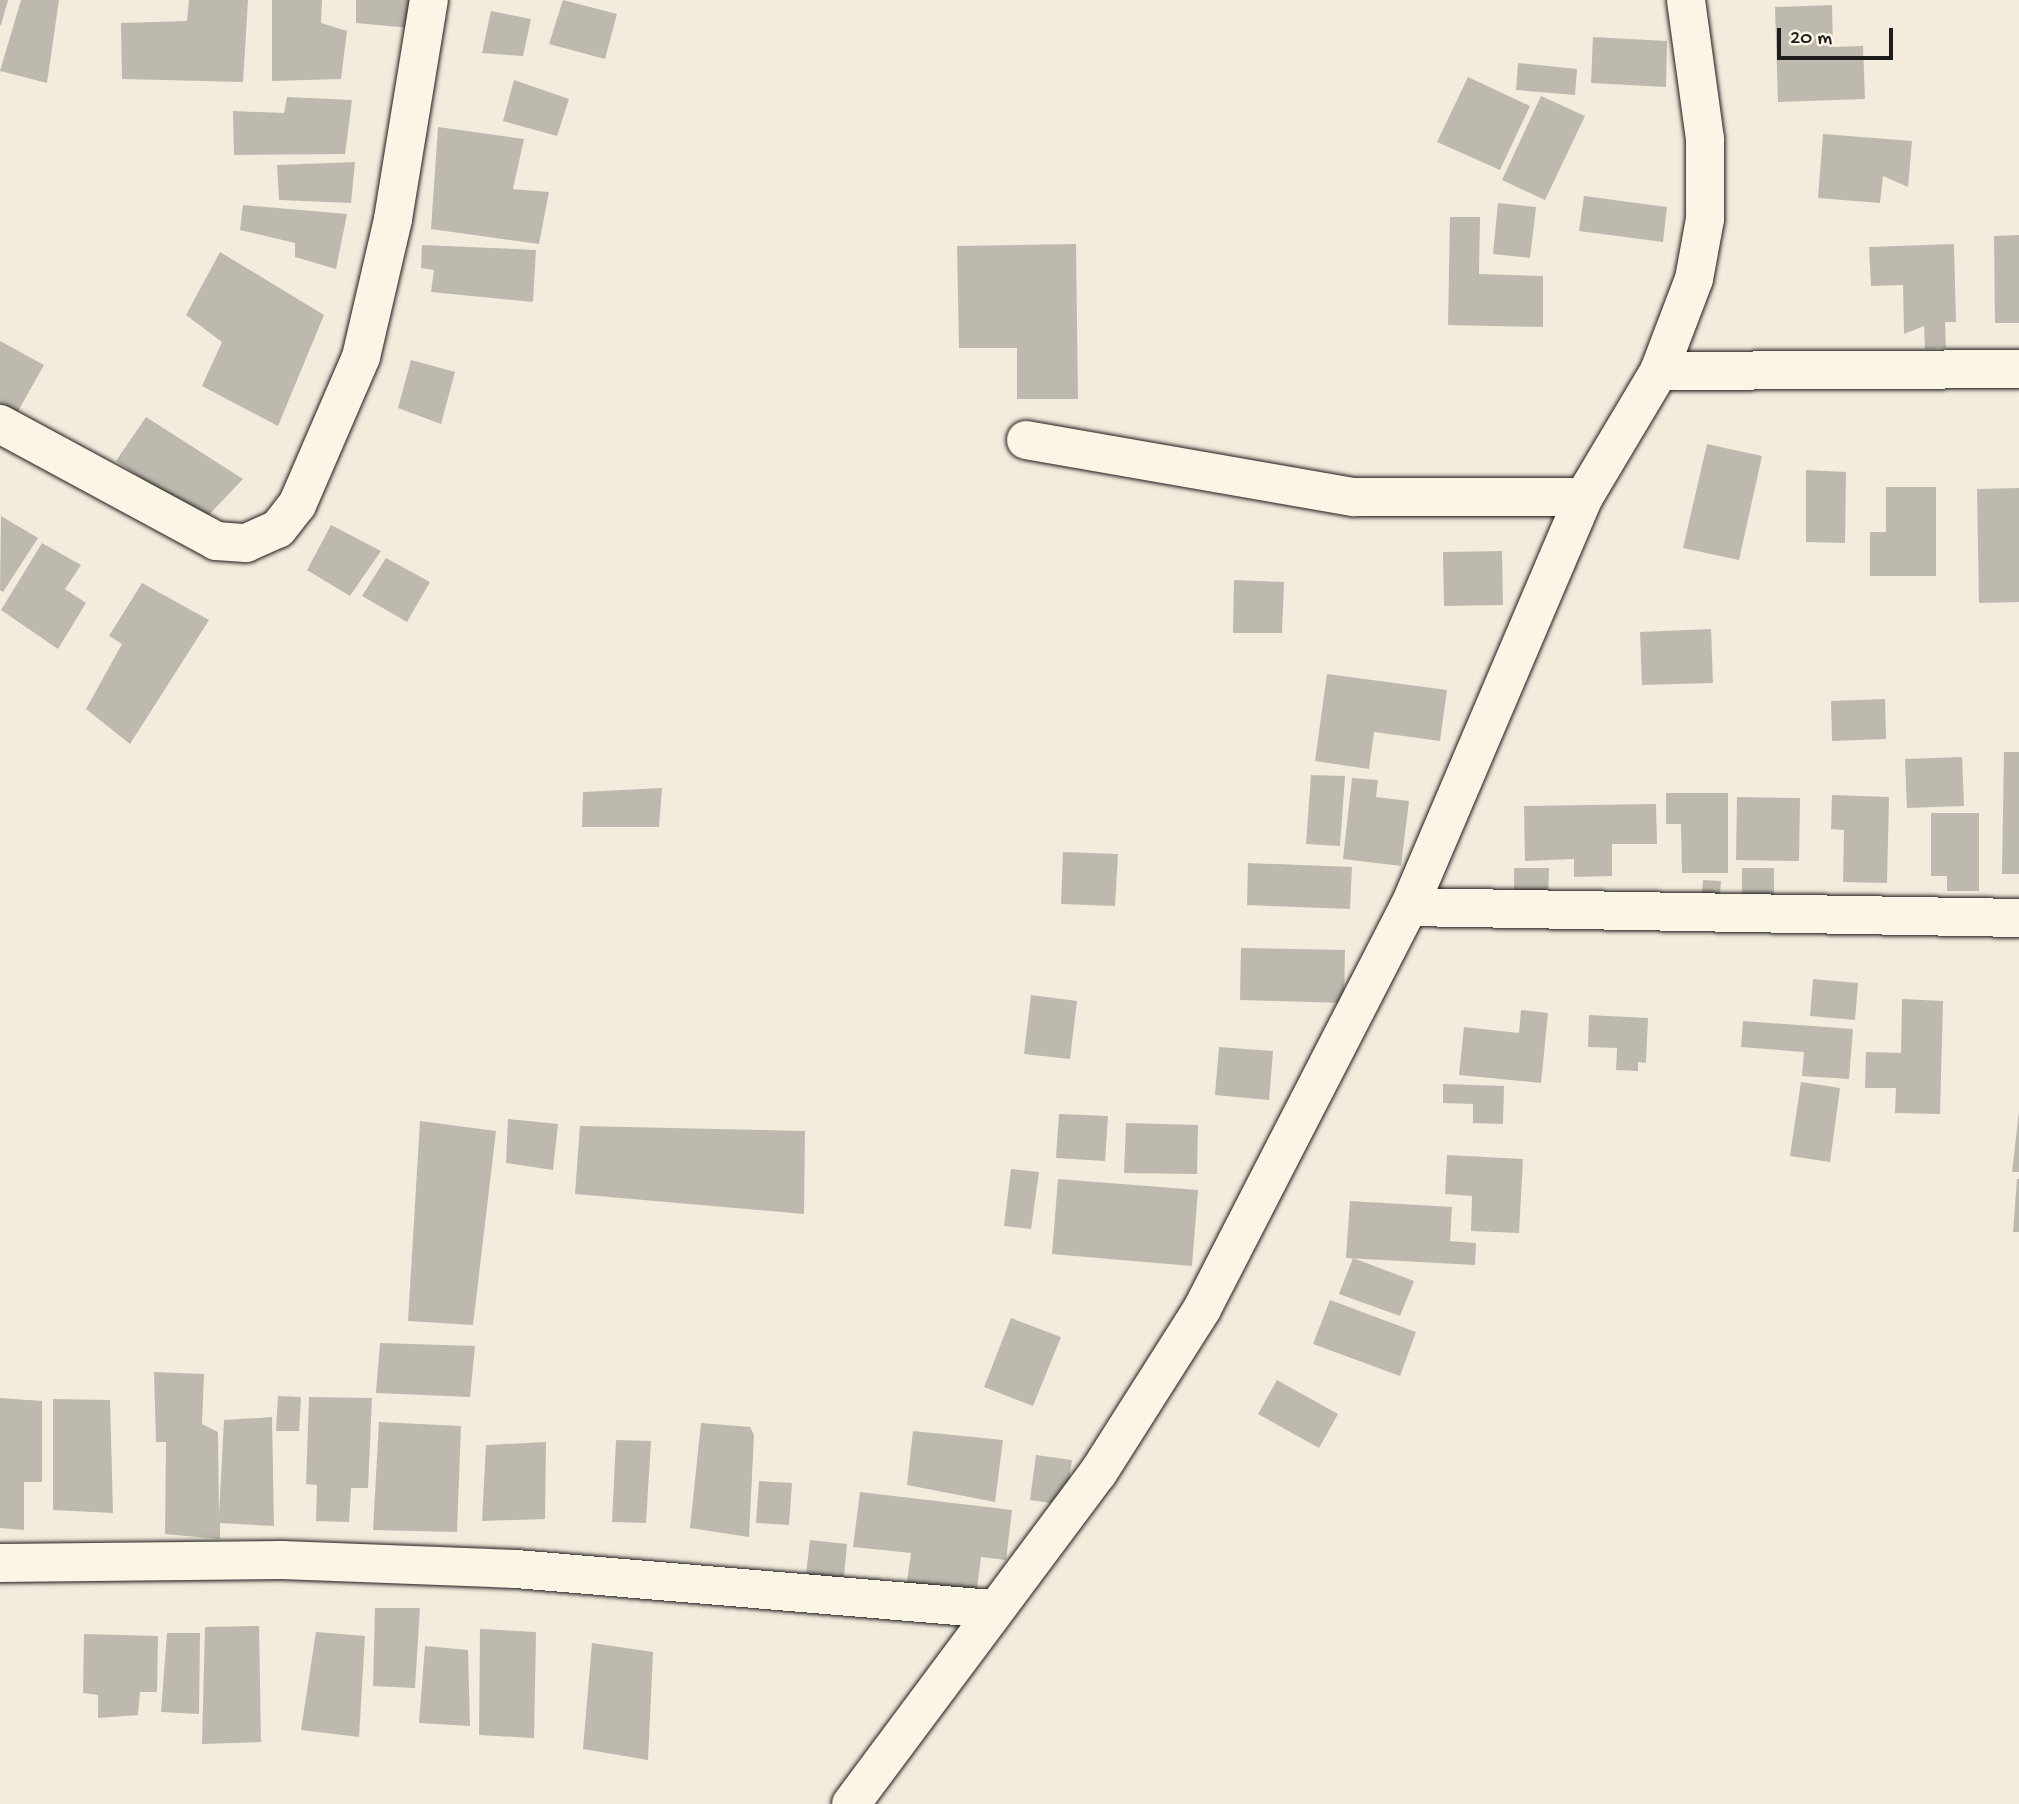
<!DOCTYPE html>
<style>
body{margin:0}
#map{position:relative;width:2019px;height:1804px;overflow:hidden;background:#f3ecdd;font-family:"Gochi Hand",sans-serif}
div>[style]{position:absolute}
.building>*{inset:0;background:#beb9ae}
.roads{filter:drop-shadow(0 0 2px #1c1c1c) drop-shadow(0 0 2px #1c1c1c)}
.minor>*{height:38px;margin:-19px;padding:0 19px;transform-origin:19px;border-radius:19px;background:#fcf5e5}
span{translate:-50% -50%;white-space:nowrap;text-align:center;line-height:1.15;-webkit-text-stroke:7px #fcf5e5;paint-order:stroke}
.scale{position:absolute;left:1777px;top:28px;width:116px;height:32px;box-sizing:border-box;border:4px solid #1c1c1c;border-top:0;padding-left:9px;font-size:21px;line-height:24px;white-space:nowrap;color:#1c1c1c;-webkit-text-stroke:5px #fcf5e5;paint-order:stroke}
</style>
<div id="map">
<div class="building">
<div style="clip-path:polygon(0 0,8px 0,1px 25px,0 25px)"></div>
<div style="clip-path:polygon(21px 0,59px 0,47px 83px,0 71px)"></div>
<div style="clip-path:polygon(189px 0,248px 0,243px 82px,122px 79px,121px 23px,187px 21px)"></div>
<div style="clip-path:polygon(272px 0,322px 0,321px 23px,347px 31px,341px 79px,272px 81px)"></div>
<div style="clip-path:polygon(356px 0,411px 0,410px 28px,356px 23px)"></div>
<div style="clip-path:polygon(563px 0,617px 14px,605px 59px,549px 44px)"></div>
<div style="clip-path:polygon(1832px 5px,1833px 47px,1863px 46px,1865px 99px,1778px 102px,1775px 7px)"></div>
<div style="clip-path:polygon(491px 11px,531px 19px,523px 56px,482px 53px)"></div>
<div style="clip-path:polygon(1593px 37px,1667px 41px,1666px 87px,1591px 83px)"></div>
<div style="clip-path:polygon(1518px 63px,1577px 69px,1575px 95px,1516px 90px)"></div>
<div style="clip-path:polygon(1468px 77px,1530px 106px,1500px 170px,1437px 142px)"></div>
<div style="clip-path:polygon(514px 80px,569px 99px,557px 136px,503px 121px)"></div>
<div style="clip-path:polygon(1541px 96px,1585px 116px,1545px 200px,1502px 180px)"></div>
<div style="clip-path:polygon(287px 97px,352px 100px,345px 154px,234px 155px,233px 111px,284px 113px)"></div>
<div style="clip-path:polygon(438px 127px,524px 139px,513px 189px,549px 192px,539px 244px,431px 229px)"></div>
<div style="clip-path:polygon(1823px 134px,1912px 141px,1908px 187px,1883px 176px,1880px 203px,1818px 198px)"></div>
<div style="clip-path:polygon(355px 162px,351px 203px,279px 200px,277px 165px)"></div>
<div style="clip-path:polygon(1584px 196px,1667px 207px,1663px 242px,1579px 231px)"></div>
<div style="clip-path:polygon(1498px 203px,1536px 207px,1530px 258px,1493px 254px)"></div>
<div style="clip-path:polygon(243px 205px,347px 214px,336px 269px,295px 257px,295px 243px,240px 230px)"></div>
<div style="clip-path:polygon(1450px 217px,1480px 217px,1479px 274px,1543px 276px,1543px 327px,1448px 325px)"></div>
<div style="clip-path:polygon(2019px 235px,2019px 323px,1995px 323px,1994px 236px)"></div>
<div style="clip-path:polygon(1076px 244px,1078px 399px,1017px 399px,1017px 348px,959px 348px,957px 246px)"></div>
<div style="clip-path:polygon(1954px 244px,1956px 322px,1945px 322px,1946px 348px,1925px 349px,1924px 326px,1904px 334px,1903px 285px,1871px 286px,1869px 247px)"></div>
<div style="clip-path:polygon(422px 245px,536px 250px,533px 302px,431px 292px,434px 270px,421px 268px)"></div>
<div style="clip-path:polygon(220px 252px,324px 315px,278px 426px,202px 386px,222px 342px,186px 315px)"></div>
<div style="clip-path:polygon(0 341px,44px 365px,17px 413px,0 403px)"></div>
<div style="clip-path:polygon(411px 360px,455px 372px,441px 424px,398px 408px)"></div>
<div style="clip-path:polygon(146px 417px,243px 479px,204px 520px,116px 461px)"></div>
<div style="clip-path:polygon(1707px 444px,1762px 456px,1739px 560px,1683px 548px)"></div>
<div style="clip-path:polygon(1806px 470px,1846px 472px,1845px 543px,1806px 542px)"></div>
<div style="clip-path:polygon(1886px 487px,1936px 487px,1936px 576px,1870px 576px,1870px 532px,1886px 532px)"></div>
<div style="clip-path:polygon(2019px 488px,2019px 602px,1979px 603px,1977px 489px)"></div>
<div style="clip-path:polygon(1px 516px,38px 538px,3px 592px,0 590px)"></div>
<div style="clip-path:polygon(331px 525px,381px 551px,350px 596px,307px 570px)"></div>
<div style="clip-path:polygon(42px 543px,81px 565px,65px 589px,86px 603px,58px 649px,1px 610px)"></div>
<div style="clip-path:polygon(1502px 551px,1503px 605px,1444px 606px,1443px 552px)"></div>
<div style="clip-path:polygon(386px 558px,430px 582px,407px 622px,362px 596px)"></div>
<div style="clip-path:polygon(1234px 580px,1284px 582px,1282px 633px,1233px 633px)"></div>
<div style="clip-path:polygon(142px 583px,209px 620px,130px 744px,86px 709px,122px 644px,109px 636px)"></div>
<div style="clip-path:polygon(1711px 629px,1713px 683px,1642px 685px,1640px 632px)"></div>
<div style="clip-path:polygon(1327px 674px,1447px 690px,1440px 741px,1374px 732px,1369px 769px,1315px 761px)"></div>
<div style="clip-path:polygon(1885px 699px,1886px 739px,1832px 741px,1831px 701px)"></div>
<div style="clip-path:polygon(2004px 752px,2019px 752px,2019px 874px,2002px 874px)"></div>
<div style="clip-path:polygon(1962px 757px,1964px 806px,1907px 808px,1905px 759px)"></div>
<div style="clip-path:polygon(1311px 775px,1345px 776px,1340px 846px,1306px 844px)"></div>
<div style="clip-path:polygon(1352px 778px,1378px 780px,1376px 797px,1409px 801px,1401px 866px,1343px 859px)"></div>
<div style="clip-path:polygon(662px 788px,659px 827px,582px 827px,583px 792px)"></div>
<div style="clip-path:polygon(1666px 793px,1728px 793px,1728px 873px,1682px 873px,1681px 824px,1666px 824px)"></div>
<div style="clip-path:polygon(1832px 795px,1889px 797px,1887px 883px,1843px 882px,1844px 830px,1831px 829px)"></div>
<div style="clip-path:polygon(1737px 797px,1800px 798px,1799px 861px,1736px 860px)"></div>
<div style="clip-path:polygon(1656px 804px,1657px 844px,1612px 844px,1612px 876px,1574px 877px,1574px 859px,1525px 861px,1524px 806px)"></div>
<div style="clip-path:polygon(1931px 813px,1979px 813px,1979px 891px,1947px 891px,1947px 876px,1931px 876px)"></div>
<div style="clip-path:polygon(1063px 852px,1118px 854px,1115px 906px,1061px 904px)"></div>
<div style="clip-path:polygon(1248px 863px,1352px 867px,1350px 909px,1247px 905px)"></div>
<div style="clip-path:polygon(1514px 868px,1549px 868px,1548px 903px,1514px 903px)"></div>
<div style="clip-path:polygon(1742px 868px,1774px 868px,1774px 906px,1742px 906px)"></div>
<div style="clip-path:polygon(1703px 880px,1721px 881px,1719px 907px,1701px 906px)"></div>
<div style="clip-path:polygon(1241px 948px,1345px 950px,1344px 1003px,1240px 1000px)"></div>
<div style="clip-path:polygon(1813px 979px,1858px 983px,1855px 1020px,1810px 1016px)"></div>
<div style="clip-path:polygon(1031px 995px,1077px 1001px,1070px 1059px,1024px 1054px)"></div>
<div style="clip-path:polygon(1902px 999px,1943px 1001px,1940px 1114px,1895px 1113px,1896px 1088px,1865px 1088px,1866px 1052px,1901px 1053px)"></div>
<div style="clip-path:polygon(1521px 1010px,1548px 1013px,1541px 1083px,1459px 1075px,1464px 1027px,1519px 1033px)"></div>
<div style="clip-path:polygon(1589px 1015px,1648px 1018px,1646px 1063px,1638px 1062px,1638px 1071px,1616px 1070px,1617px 1048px,1588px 1047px)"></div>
<div style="clip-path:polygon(1743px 1021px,1853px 1029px,1849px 1079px,1802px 1076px,1804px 1052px,1741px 1047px)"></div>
<div style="clip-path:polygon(1219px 1047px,1273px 1051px,1269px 1100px,1215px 1095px)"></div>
<div style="clip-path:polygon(1801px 1082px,1840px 1088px,1830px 1162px,1790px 1156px)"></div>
<div style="clip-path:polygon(1443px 1084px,1504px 1086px,1503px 1124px,1473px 1123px,1473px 1104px,1443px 1103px)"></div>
<div style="clip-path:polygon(2019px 1111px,2019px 1172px,2012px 1172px)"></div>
<div style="clip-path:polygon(1059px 1114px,1108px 1116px,1105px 1161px,1056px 1158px)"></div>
<div style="clip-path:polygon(508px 1119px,558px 1124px,553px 1170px,506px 1163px)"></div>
<div style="clip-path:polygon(420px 1121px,496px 1131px,473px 1325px,408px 1321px)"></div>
<div style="clip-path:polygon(1126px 1123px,1198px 1125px,1197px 1174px,1124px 1173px)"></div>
<div style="clip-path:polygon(580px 1126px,805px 1131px,804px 1214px,575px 1194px)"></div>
<div style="clip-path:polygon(1447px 1155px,1523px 1159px,1519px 1233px,1471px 1231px,1472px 1196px,1445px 1194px)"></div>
<div style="clip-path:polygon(1011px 1169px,1039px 1172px,1031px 1229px,1004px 1226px)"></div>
<div style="clip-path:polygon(1058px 1179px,1198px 1190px,1192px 1266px,1052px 1254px)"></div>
<div style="clip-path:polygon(2017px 1179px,2019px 1179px,2019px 1232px,2013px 1232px)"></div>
<div style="clip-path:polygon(1350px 1201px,1452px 1207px,1450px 1241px,1476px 1243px,1475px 1265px,1346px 1258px)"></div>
<div style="clip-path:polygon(1353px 1258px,1414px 1281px,1400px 1316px,1339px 1294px)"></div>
<div style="clip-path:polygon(1330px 1300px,1416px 1332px,1400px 1376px,1313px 1344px)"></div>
<div style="clip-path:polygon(1011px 1318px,1061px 1337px,1033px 1406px,984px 1387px)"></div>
<div style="clip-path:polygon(380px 1343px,475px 1346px,470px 1397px,376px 1393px)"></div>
<div style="clip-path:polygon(154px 1372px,204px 1374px,202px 1424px,218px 1432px,219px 1515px,224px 1420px,272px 1417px,274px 1526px,220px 1523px,220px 1539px,165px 1534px,166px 1442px,156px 1442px)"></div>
<div style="clip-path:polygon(1277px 1380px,1338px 1414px,1319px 1448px,1258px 1414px)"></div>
<div style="clip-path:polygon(278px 1396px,301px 1397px,299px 1431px,276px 1431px)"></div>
<div style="clip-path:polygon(309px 1397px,372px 1398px,368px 1488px,351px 1488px,349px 1522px,316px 1521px,317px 1485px,306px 1484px)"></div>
<div style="clip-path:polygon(0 1398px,42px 1401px,42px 1482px,24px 1482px,24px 1530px,0 1528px)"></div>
<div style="clip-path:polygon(53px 1399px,110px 1400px,113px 1513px,53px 1510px)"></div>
<div style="clip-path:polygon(379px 1422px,461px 1426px,457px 1532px,373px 1530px)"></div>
<div style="clip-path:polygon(701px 1423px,750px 1427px,754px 1435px,749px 1537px,690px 1528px)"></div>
<div style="clip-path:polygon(913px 1431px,1003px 1440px,995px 1502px,907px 1485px)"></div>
<div style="clip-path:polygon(616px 1440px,651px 1441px,646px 1523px,612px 1522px)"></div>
<div style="clip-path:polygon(546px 1442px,545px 1519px,482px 1521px,486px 1445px)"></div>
<div style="clip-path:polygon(1036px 1455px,1072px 1460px,1065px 1505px,1030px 1500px)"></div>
<div style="clip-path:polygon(759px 1481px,792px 1483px,789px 1525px,756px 1523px)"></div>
<div style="clip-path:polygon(860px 1492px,1012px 1510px,1006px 1560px,981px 1557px,976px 1597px,906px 1588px,911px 1553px,853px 1547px)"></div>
<div style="clip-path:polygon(810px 1540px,847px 1544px,843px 1587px,805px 1583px)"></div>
<div style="clip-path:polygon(375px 1608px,420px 1608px,415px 1688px,373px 1686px)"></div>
<div style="clip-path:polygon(259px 1626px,261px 1742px,202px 1744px,205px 1627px)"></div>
<div style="clip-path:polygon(480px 1629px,536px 1632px,534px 1738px,479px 1735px)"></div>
<div style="clip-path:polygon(316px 1632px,365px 1636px,359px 1737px,301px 1730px)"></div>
<div style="clip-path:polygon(167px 1633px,200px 1633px,199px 1714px,161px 1712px)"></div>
<div style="clip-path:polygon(84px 1634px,158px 1636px,157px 1692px,140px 1692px,138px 1715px,98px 1718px,98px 1695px,83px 1693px)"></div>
<div style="clip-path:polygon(592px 1643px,653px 1652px,648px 1760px,583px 1749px)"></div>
<div style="clip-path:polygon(425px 1646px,468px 1650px,470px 1726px,419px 1723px)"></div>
</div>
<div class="roads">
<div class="minor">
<div style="left:1659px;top:371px;width:360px;rotate:-0.3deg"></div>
<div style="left:0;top:424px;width:246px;rotate:28.4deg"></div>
<div style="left:216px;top:541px;width:30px;rotate:4deg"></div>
<div style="left:246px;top:543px;width:35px;rotate:-24deg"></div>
<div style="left:278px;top:529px;width:31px;rotate:-52deg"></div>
<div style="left:297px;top:505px;width:161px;rotate:-66.6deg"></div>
<div style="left:361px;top:357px;width:142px;rotate:-76.9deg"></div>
<div style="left:393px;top:219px;width:222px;rotate:-80.7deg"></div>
<div style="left:1026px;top:440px;width:333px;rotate:9.9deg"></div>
<div style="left:1354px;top:497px;width:230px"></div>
<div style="left:1409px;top:907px;width:610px;rotate:1.03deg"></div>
<div style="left:0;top:1563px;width:282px;rotate:-0.6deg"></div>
<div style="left:282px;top:1560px;width:234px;rotate:2.2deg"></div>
<div style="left:516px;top:1569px;width:477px;rotate:4.8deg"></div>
<div style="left:851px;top:1804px;width:413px;rotate:-53.3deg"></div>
<div style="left:1098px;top:1473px;width:194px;rotate:-57.6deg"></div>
<div style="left:1202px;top:1309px;width:452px;rotate:-62.8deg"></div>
<div style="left:1409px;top:907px;width:446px;rotate:-66.9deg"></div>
<div style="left:1584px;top:497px;width:147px;rotate:-59.2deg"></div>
<div style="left:1659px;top:371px;width:98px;rotate:-69.2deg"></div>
<div style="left:1694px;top:279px;width:61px;rotate:-79.6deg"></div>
<div style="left:1705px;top:219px;width:80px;rotate:-90deg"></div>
<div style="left:1705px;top:139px;width:140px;rotate:-97.8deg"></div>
</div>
</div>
<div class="scale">20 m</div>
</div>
